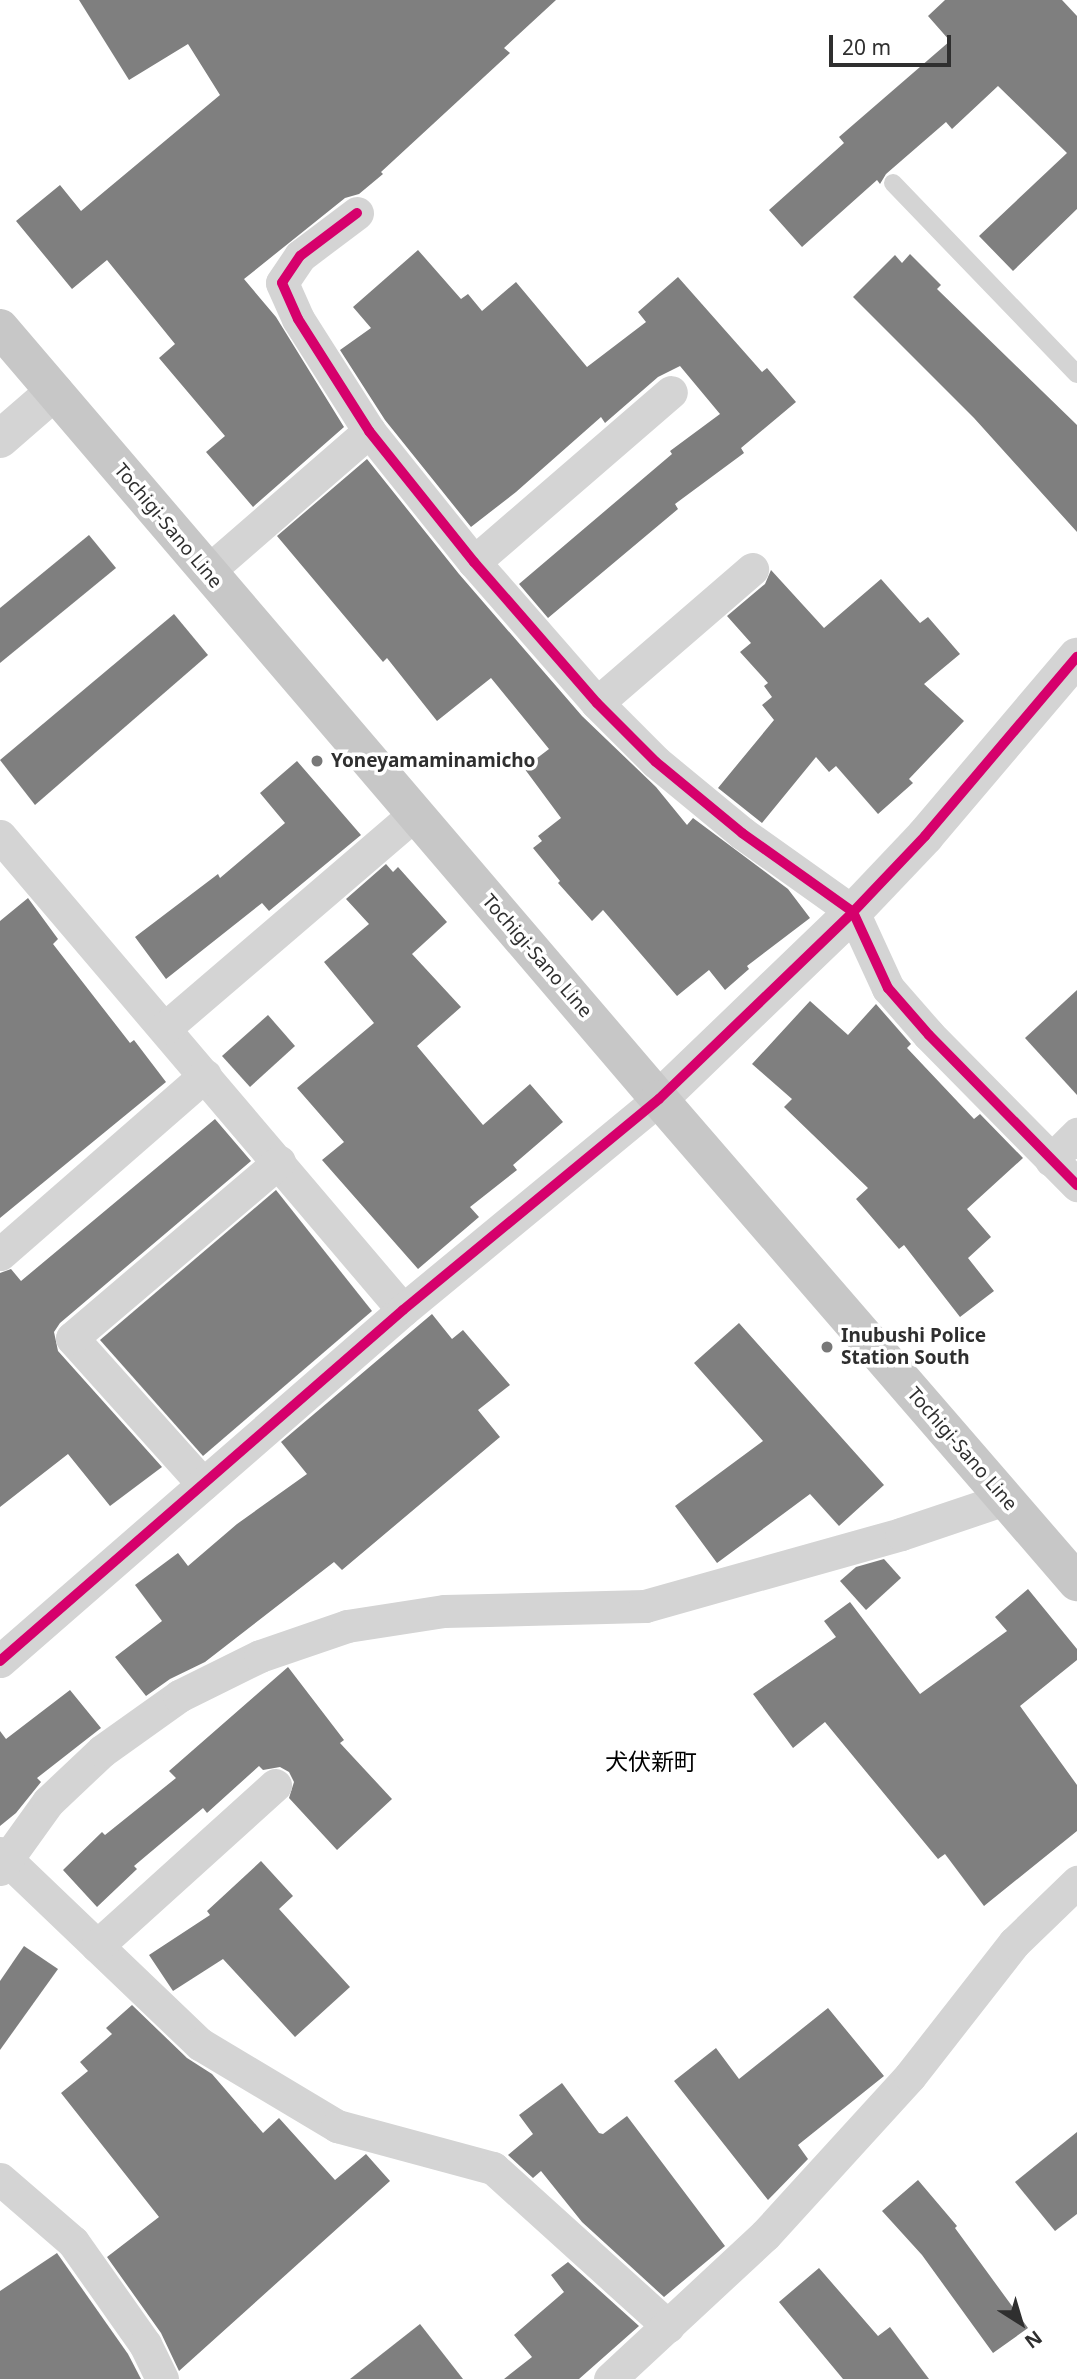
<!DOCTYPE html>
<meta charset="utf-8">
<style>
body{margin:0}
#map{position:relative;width:1077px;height:2379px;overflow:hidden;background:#fff;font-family:"Noto Sans","Noto Sans JP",sans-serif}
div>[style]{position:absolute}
.building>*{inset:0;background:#7f7f7f}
.service>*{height:18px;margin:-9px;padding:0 9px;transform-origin:9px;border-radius:9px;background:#d4d4d4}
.minor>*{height:33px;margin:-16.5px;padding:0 16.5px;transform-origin:16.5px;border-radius:16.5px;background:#d4d4d4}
.tertiary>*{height:38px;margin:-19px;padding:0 19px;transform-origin:19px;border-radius:19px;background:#d4d4d4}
.primary>*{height:38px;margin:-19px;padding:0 19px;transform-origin:19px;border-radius:19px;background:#c7c7c7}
.cycleway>*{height:10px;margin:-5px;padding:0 5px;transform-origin:5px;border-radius:5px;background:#d6006c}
.dots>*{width:19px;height:19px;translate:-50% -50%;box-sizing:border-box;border:4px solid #fff;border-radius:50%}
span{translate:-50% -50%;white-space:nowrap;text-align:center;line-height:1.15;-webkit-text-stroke:7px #fff;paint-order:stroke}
.street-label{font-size:19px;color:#2f2f2f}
.poi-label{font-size:19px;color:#2f2f2f;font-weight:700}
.left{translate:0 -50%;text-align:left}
.quarter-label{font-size:23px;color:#000}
.north{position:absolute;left:986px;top:2288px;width:70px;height:70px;-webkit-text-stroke:5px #fff;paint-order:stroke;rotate:143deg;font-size:19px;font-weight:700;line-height:28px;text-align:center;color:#2f2f2f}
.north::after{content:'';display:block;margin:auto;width:24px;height:32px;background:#2f2f2f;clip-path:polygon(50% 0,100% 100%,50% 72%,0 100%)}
.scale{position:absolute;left:829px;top:35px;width:122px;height:32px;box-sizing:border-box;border:4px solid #2f2f2f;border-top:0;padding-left:9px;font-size:21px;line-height:24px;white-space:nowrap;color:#2f2f2f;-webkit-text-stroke:5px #fff;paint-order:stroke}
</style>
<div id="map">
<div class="building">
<div style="clip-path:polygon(79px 0,556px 0,504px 48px,510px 53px,381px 172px,383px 174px,359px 194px,345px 198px,244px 279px,276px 317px,344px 427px,253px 507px,206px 452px,225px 436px,159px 358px,175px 344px,107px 260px,72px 289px,16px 221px,60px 185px,81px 211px,220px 95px,188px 44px,129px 80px)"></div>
<div style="clip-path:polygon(945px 0,1062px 0,1077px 16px,1077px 209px,1013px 271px,979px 236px,1067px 153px,998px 86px,952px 129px,946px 122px,886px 174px,880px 184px,877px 180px,802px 247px,769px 210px,844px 143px,839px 137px,950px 41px,928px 16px)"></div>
<div style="clip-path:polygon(418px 250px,461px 299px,468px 294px,482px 311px,516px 282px,587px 367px,646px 322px,638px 312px,678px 277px,762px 372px,767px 368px,796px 402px,741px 448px,744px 453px,675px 504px,678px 509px,548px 618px,519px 584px,672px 454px,670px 451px,720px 414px,680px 366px,658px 377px,605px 423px,601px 417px,516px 492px,471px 527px,385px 420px,340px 350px,371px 328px,353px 307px)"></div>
<div style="clip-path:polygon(910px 254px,941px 285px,937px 289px,1077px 425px,1077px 532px,974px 418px,853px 297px,895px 255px,902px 263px)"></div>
<div style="clip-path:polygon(367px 459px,459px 574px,582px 716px,656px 787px,687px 825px,693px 818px,788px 889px,810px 918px,747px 966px,749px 969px,725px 990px,709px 970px,677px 996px,603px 910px,592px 921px,558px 883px,560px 881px,533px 848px,542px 841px,538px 836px,561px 818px,524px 768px,549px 749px,491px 678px,437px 721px,387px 658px,383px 662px,277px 536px)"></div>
<div style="clip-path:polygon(89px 535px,116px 568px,0 663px,0 608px)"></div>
<div style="clip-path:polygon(771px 570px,824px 628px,881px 579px,920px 623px,928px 617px,960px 654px,924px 684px,964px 721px,909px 779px,913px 783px,878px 814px,836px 766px,829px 772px,816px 757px,762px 823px,718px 788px,774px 720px,762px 705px,772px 697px,764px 686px,768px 683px,740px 652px,751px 643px,727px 616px,765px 584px)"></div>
<div style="clip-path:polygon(174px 614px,208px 655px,35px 805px,0 760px)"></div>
<div style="clip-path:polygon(297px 761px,361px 835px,269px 911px,262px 903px,166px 979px,135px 937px,218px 874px,220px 878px,285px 823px,260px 793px)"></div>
<div style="clip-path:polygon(386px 864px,393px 872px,398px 867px,447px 922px,412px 954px,461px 1007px,417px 1046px,483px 1125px,530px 1084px,563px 1122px,513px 1165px,517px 1170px,470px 1207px,479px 1217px,418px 1269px,322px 1160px,344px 1142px,297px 1088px,374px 1023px,324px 962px,369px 924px,346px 899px)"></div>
<div style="clip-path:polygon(28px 898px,58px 939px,53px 944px,130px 1043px,134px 1040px,166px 1082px,0 1218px,0 921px)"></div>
<div style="clip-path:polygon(1077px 990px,1077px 1095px,1025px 1038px)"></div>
<div style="clip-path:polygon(810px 1001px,848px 1035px,876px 1004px,911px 1044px,907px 1048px,974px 1119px,980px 1114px,1023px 1158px,967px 1209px,991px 1237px,968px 1258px,994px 1291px,960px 1317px,904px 1245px,899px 1249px,856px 1199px,868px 1188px,784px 1107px,792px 1099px,752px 1064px)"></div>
<div style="clip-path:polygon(268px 1015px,295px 1046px,250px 1087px,222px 1056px)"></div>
<div style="clip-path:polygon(215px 1119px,251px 1161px,60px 1323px,54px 1332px,58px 1351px,162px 1467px,110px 1506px,68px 1454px,0 1507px,0 1273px,11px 1269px,21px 1281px)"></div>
<div style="clip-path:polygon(276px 1190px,372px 1311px,203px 1456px,100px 1340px)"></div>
<div style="clip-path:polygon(432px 1314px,452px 1339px,463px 1330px,510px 1385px,478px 1410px,500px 1437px,342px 1570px,334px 1562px,205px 1662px,170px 1679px,146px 1696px,115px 1657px,162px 1621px,135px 1585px,178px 1553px,188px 1566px,237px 1524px,307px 1474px,281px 1442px)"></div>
<div style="clip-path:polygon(739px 1323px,884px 1485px,839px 1526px,810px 1494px,717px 1563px,675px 1506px,763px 1441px,694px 1363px)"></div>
<div style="clip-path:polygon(884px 1559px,901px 1578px,866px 1610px,840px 1581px,856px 1567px)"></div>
<div style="clip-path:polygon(1028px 1589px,1077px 1649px,1077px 1660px,1020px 1706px,1077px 1785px,1077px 1831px,984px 1906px,945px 1854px,938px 1859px,825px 1722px,793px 1748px,753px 1694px,836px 1637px,824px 1621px,850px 1602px,920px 1694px,1007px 1631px,995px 1617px)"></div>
<div style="clip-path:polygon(288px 1667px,344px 1740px,340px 1743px,392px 1799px,337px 1850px,289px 1798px,294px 1782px,289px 1772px,280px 1767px,263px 1770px,259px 1766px,207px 1813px,203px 1808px,134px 1866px,137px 1869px,97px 1907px,63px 1870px,102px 1832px,105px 1835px,176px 1778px,169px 1771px)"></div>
<div style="clip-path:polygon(70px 1690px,101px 1728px,37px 1778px,41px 1782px,16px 1813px,0 1826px,0 1731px,6px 1739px)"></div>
<div style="clip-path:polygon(261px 1861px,293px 1896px,279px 1909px,350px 1987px,295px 2037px,223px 1959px,173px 1991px,149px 1955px,210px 1915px,207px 1911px)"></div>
<div style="clip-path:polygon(24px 1946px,58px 1969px,0 2050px,0 1981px)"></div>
<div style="clip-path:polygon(132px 2005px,187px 2058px,212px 2074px,263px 2133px,279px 2118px,335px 2180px,366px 2154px,390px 2181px,179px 2371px,161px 2333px,107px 2257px,159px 2217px,61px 2093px,88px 2071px,80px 2062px,112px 2034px,106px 2028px)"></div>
<div style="clip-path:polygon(828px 2008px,884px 2076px,798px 2145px,808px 2159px,768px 2200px,674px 2081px,716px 2048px,739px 2079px)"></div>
<div style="clip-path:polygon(562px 2083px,599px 2133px,603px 2134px,627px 2116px,725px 2246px,664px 2297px,582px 2222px,541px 2171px,533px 2178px,508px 2155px,533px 2134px,519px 2115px)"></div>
<div style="clip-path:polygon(1077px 2132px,1077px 2214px,1055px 2231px,1015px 2182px)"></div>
<div style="clip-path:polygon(918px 2180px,957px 2226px,955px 2228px,1028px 2328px,993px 2353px,922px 2255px,882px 2211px)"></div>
<div style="clip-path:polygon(57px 2253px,128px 2354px,141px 2379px,0 2379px,0 2291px)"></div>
<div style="clip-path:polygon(568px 2262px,639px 2326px,579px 2379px,504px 2379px,532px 2357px,514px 2335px,564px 2292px,551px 2275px)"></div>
<div style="clip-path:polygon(819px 2268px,878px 2336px,890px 2327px,929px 2379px,843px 2379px,779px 2302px)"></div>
<div style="clip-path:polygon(420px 2324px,463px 2379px,350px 2379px)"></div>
</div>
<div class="service">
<div style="left:893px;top:183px;width:265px;rotate:46.1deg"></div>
</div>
<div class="minor">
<div style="left:357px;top:213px;width:71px;rotate:143deg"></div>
<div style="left:300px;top:256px;width:32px;rotate:124deg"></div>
<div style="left:282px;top:283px;width:39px;rotate:66deg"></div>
<div style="left:298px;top:319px;width:133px;rotate:57.6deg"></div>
<div style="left:369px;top:431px;width:168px;rotate:51.3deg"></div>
<div style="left:474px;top:562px;width:187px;rotate:48.9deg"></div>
<div style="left:597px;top:703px;width:83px;rotate:45deg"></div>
<div style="left:656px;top:762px;width:112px;rotate:39.5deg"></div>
<div style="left:742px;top:833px;width:136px;rotate:35.4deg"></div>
<div style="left:853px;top:912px;width:84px;rotate:65.3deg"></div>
<div style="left:888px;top:988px;width:62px;rotate:48.9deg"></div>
<div style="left:929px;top:1035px;width:211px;rotate:45.4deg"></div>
<div style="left:474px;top:562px;width:260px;rotate:-40.8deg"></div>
<div style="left:207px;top:572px;width:215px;rotate:-41deg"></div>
<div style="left:597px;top:703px;width:205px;rotate:-40.8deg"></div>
<div style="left:0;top:836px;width:622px;rotate:49.63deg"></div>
<div style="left:165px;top:1028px;width:329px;rotate:-40.6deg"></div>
<div style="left:1051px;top:1160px;width:37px;rotate:-45deg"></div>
<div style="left:0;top:1254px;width:272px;rotate:-41.1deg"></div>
<div style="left:203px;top:1484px;width:196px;rotate:-131.9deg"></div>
<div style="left:72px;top:1338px;width:272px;rotate:-40.4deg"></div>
<div style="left:0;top:1661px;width:534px;rotate:-41.05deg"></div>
<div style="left:403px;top:1310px;width:332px;rotate:-39.5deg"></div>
<div style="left:0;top:1853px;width:277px;rotate:43.7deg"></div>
<div style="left:200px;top:2044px;width:160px;rotate:30.9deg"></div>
<div style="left:337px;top:2126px;width:162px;rotate:15.1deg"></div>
<div style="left:493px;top:2168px;width:236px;rotate:42.1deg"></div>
<div style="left:0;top:1869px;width:82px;rotate:-54.4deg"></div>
<div style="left:48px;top:1802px;width:74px;rotate:-43.4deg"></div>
<div style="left:102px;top:1751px;width:95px;rotate:-35.5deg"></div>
<div style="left:179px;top:1696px;width:90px;rotate:-26.3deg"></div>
<div style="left:260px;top:1656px;width:92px;rotate:-19deg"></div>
<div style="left:347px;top:1626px;width:98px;rotate:-8.8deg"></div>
<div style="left:444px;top:1611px;width:201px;rotate:-1.4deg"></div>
<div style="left:645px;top:1606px;width:266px;rotate:-15.7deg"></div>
<div style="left:901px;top:1534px;width:110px;rotate:-18.6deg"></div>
<div style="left:97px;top:1946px;width:240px;rotate:-42.1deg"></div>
<div style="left:0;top:2179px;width:96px;rotate:40.8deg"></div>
<div style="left:73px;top:2242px;width:125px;rotate:54.8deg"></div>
<div style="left:145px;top:2344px;width:39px;rotate:64deg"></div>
<div style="left:610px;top:2379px;width:212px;rotate:-42.9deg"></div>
<div style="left:765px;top:2235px;width:215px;rotate:-47.6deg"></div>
<div style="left:910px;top:2076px;width:169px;rotate:-52deg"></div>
<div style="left:1014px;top:1943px;width:88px;rotate:-44.1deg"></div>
</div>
<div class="tertiary">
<div style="left:0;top:439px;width:72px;rotate:-41deg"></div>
<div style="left:659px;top:1099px;width:269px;rotate:-43.9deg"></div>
<div style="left:853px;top:912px;width:105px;rotate:-46.5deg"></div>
<div style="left:925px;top:836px;width:235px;rotate:-49.7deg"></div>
</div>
<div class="primary">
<div style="left:0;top:328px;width:1014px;rotate:49.48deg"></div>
<div style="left:659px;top:1099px;width:639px;rotate:49.13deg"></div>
</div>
<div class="cycleway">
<div style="left:357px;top:213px;width:71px;rotate:143deg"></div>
<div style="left:300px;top:256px;width:32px;rotate:124deg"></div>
<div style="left:282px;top:283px;width:39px;rotate:66deg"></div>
<div style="left:298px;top:319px;width:133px;rotate:57.6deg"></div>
<div style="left:369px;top:431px;width:168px;rotate:51.3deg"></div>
<div style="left:474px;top:562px;width:187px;rotate:48.9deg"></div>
<div style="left:597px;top:703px;width:83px;rotate:45deg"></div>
<div style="left:656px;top:762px;width:112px;rotate:39.5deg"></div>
<div style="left:742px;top:833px;width:136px;rotate:35.4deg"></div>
<div style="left:853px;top:912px;width:84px;rotate:65.3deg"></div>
<div style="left:888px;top:988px;width:62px;rotate:48.9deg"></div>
<div style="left:929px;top:1035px;width:211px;rotate:45.4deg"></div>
<div style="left:0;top:1661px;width:534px;rotate:-41.05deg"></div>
<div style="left:403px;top:1310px;width:332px;rotate:-39.5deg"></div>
<div style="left:659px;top:1099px;width:269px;rotate:-43.9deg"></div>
<div style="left:853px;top:912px;width:105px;rotate:-46.5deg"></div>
<div style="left:925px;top:836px;width:235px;rotate:-49.7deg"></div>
</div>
<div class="dots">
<div style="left:317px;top:761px;background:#787878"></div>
<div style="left:827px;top:1347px;background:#787878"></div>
</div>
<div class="street-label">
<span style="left:168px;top:526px;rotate:50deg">Tochigi-Sano Line</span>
<span style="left:537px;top:956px;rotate:49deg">Tochigi-Sano Line</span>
<span style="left:962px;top:1449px;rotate:49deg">Tochigi-Sano Line</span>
</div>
<div class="poi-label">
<span class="left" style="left:331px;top:761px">Yoneyamaminamicho</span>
<span class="left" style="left:841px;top:1347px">Inubushi Police<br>Station South</span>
</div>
<div class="quarter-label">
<span style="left:651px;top:1761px">犬伏新町</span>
</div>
<div class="north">N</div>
<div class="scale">20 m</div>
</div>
